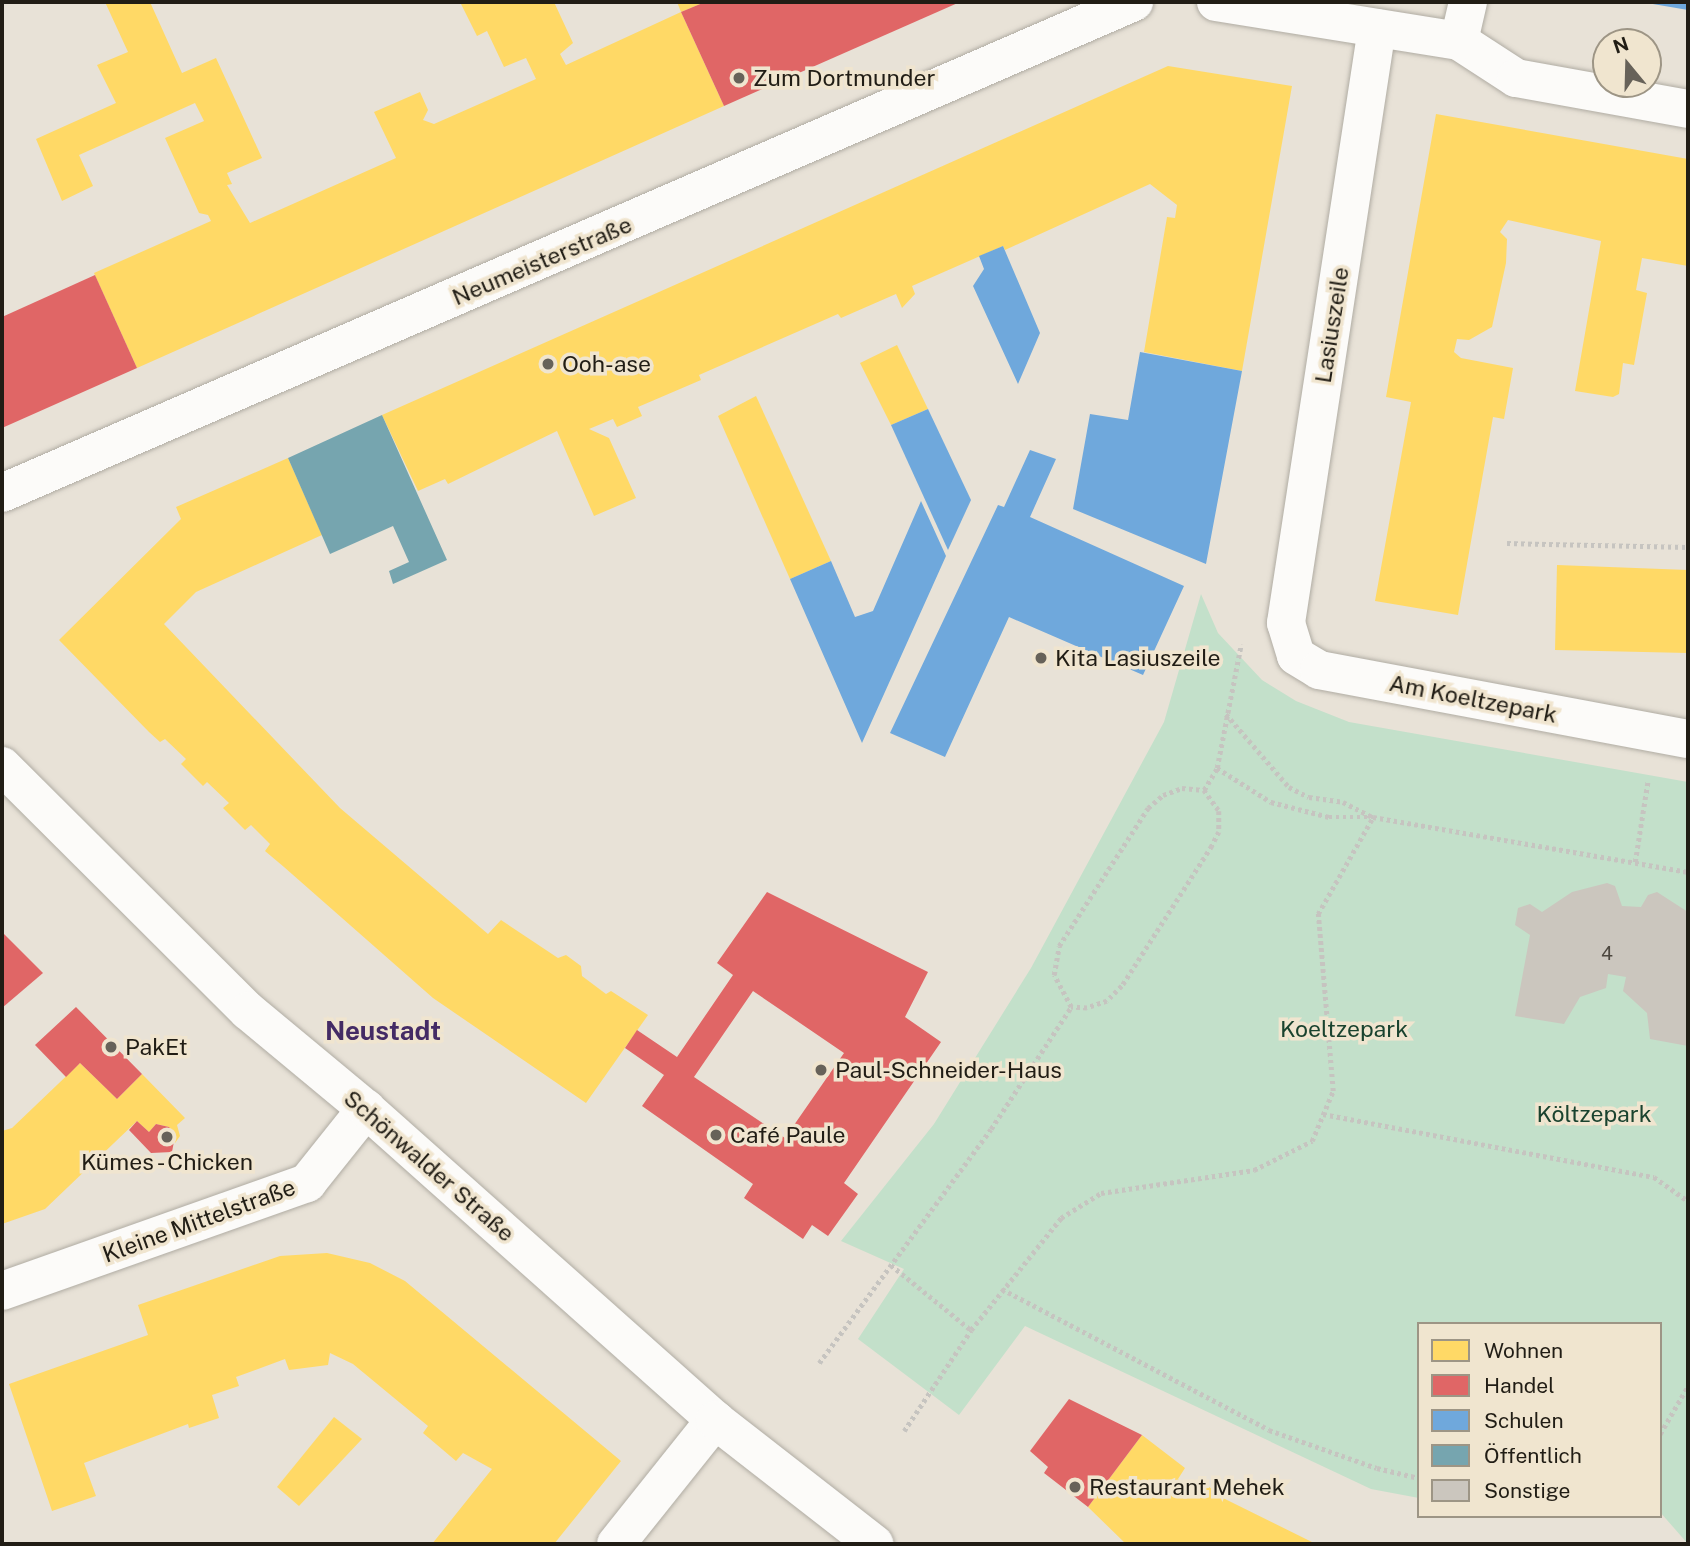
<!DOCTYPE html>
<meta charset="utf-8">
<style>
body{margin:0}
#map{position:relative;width:1690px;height:1546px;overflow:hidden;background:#e8e2d7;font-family:"Public Sans",sans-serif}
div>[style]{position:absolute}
.green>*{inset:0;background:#c3e0ca}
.homes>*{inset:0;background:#ffd966}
.shops>*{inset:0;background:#e06666}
.schools>*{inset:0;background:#6fa8dc}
.public>*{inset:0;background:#76a5af}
.building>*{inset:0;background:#cbc6be}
.path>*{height:4.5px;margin-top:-2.25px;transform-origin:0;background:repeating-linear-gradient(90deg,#c6c4c0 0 3.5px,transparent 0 7px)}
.roads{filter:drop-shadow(0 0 2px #b0aca3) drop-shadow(0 0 2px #b0aca3)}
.minor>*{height:38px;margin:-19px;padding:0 19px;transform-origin:19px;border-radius:19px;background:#fcfbf9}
.tertiary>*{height:38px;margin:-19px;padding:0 19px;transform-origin:19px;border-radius:19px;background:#fcfbf9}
.dots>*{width:19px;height:19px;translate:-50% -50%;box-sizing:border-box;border:4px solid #f0e5cf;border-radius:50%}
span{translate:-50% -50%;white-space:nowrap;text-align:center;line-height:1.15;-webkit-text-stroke:7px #f0e5cf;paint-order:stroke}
.number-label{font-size:19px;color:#4c473f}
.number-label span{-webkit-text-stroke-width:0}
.poi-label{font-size:23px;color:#211d15}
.left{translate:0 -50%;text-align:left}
.street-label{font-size:23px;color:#211d15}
.park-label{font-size:23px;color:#1a432f}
.quarter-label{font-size:26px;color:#442b65;font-weight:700}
.frame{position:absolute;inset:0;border:4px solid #211d15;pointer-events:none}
.legend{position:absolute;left:1417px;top:1322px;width:245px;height:196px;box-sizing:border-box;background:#f0e5cf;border:2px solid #9d9585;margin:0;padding:9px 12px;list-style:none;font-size:21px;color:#211d15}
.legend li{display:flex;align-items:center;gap:14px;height:35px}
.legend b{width:35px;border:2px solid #9d9585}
.north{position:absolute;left:1592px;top:28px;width:70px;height:70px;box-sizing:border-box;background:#f0e5cf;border:2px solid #9d9585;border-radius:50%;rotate:341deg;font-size:19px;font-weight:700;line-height:28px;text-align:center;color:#211d15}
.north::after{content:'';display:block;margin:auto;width:24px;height:32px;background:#676259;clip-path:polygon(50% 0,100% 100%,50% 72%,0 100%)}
</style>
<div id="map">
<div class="green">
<div style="clip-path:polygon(1201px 594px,1218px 633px,1262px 680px,1296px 701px,1349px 722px,1688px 782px,1688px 1544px,1660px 1512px,1660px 1324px,1419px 1324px,1419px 1498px,1371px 1489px,1025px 1326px,959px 1415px,858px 1339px,904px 1269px,841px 1241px,934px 1124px,1031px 968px,1164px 722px)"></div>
</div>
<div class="homes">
<div style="clip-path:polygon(105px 2px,150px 2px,182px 73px,216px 58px,262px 158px,227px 173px,232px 184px,227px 185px,250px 223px,396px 158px,374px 112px,420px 92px,428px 110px,423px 120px,434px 124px,536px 79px,526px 58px,504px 67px,487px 31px,477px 36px,460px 2px,554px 2px,573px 43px,560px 54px,566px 65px,681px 12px,724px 106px,137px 368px,94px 273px,211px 221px,208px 215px,199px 213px,165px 138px,204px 121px,195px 103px,79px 155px,93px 186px,62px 201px,36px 139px,116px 103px,97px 65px,128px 52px)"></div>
<div style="clip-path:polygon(677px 2px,705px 2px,681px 12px)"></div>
<div style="clip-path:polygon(1168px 66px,1292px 86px,1242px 371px,1144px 352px,1167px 217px,1175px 218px,1177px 205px,1150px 184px,1005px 250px,1003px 246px,912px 286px,915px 294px,902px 308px,896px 294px,841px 318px,838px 314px,699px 375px,701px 380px,638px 407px,642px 416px,617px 427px,613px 419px,589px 429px,609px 438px,636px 498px,594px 516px,557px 431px,448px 484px,445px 479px,418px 491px,382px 415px)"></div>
<div style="clip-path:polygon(1436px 114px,1688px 159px,1688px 266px,1642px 258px,1636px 290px,1647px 293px,1634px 365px,1623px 363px,1619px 394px,1613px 397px,1575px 391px,1601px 241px,1508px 220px,1500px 232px,1507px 239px,1506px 263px,1492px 327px,1469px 340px,1457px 339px,1454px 352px,1461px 358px,1513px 368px,1504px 419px,1493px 417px,1458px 615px,1375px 601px,1411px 402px,1386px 397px)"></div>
<div style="clip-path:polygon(897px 345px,928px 409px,891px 425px,860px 363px)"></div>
<div style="clip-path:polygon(756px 396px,831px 561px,790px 579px,718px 416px)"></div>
<div style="clip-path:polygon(288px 458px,322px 535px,196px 592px,164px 624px,340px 808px,488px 934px,501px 920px,558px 958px,566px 955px,581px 966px,582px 976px,606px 994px,611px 991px,648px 1015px,586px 1103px,433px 998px,284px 867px,265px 851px,270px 844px,251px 825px,245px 830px,223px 808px,229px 803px,207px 782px,203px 786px,181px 764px,186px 759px,165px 739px,160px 742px,149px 732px,59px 640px,181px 519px,176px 507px)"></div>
<div style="clip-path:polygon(1557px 565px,1688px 570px,1688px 653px,1555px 650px)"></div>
<div style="clip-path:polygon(80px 1063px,117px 1099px,142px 1074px,185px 1118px,177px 1125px,180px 1136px,175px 1143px,169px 1127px,156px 1124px,149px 1132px,137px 1121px,45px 1209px,2px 1224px,2px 1131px,12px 1128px)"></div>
<div style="clip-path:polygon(327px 1253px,370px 1263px,405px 1281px,621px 1461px,554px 1544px,432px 1544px,492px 1469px,463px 1453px,456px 1461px,423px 1433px,428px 1426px,353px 1364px,330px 1353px,328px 1365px,289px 1370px,285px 1359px,236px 1377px,239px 1386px,212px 1395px,219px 1418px,189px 1428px,188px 1424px,84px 1463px,96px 1496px,52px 1511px,9px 1384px,148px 1335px,138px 1305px,280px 1256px)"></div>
<div style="clip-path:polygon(334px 1417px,362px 1439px,299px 1506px,277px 1487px)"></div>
<div style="clip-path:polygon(1142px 1435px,1185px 1468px,1178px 1479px,1193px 1490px,1200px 1480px,1225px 1499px,1316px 1544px,1126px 1544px,1088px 1507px)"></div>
</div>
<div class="shops">
<div style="clip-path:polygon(705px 2px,960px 2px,724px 106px,681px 12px)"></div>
<div style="clip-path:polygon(95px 275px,137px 368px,2px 428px,2px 317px)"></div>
<div style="clip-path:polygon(evenodd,767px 892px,928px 972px,905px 1017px,941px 1042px,844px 1183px,858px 1194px,828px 1236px,812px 1225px,803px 1239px,744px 1198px,753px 1184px,642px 1106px,664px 1075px,625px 1048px,637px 1030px,677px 1057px,733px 975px,717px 963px,767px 892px,753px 991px,844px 1053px,785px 1138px,694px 1077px,753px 991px)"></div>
<div style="clip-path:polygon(2px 932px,43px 973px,2px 1008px)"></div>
<div style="clip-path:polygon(76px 1007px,142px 1074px,117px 1099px,80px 1063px,66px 1077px,35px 1045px)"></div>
<div style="clip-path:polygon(137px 1121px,149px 1132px,156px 1124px,169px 1127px,175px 1136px,172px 1152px,151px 1153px,129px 1130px)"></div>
<div style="clip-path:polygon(1069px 1399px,1142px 1435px,1088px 1507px,1044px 1473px,1048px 1467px,1030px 1451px)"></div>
</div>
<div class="schools">
<div style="clip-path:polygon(1648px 2px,1688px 2px,1688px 10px,1647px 3px)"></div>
<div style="clip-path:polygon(1003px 246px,1040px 333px,1018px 384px,973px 286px,984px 269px,979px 256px)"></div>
<div style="clip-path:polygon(1140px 352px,1242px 371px,1206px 564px,1073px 509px,1090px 414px,1128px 420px)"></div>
<div style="clip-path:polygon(928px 409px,971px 500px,948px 550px,891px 425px)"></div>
<div style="clip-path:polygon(1030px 450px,1056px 459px,1030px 517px,1184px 586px,1143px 675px,1009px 617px,945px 757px,890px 733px,998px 505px,1004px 507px)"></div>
<div style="clip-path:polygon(921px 501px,946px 556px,862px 743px,790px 579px,831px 561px,855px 617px,873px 611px)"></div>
</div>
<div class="public">
<div style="clip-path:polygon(382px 415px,447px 560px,393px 584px,389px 571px,409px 562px,393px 526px,330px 554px,288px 458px)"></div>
</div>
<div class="building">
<div style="clip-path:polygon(1607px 883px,1615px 886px,1622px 906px,1641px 907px,1648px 895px,1657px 892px,1688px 912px,1688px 1046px,1650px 1039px,1647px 1013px,1623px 991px,1626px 977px,1608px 974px,1606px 988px,1580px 997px,1564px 1024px,1515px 1016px,1530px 935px,1515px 925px,1518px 908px,1530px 904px,1542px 912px,1572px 892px)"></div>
</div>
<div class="path">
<div style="left:1507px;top:543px;width:181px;rotate:1.3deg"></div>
<div style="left:1226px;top:714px;width:96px;rotate:49.2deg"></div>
<div style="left:1289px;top:787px;width:22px;rotate:27deg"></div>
<div style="left:1309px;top:797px;width:34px;rotate:8deg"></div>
<div style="left:1343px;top:802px;width:33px;rotate:27deg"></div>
<div style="left:1217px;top:768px;width:64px;rotate:32.2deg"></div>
<div style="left:1271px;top:802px;width:60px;rotate:14.5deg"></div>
<div style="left:1329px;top:817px;width:44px"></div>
<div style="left:1373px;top:817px;width:320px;rotate:9.9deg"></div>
<div style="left:1182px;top:788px;width:22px;rotate:5deg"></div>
<div style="left:1204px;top:790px;width:26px;rotate:54deg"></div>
<div style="left:1219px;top:811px;width:21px;rotate:90deg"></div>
<div style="left:1219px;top:832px;width:16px;rotate:117deg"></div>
<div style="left:1212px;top:846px;width:166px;rotate:122.7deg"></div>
<div style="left:1122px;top:986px;width:21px;rotate:135deg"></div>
<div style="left:1107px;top:1001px;width:21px;rotate:161deg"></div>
<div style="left:1087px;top:1008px;width:16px;rotate:-176deg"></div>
<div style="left:1071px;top:1007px;width:36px;rotate:-118deg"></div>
<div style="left:1054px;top:975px;width:29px;rotate:-80deg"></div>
<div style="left:1059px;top:946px;width:164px;rotate:-57.2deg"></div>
<div style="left:1148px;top:808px;width:20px;rotate:-41deg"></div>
<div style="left:1163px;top:795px;width:20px;rotate:-20deg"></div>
<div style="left:1204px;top:790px;width:26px;rotate:-59deg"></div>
<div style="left:1217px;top:768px;width:126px;rotate:-79deg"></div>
<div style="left:1635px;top:862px;width:83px;rotate:-81deg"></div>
<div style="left:1323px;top:1114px;width:337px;rotate:10.8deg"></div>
<div style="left:1654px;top:1177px;width:42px;rotate:35.2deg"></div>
<div style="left:891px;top:1265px;width:103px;rotate:39.1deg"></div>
<div style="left:1002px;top:1289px;width:302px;rotate:27.8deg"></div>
<div style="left:1269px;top:1430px;width:114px;rotate:19.4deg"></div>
<div style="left:1377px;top:1468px;width:43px;rotate:13.4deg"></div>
<div style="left:819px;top:1363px;width:290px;rotate:-53.7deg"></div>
<div style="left:991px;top:1129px;width:146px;rotate:-56.7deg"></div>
<div style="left:904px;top:1431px;width:121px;rotate:-56.4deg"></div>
<div style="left:971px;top:1330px;width:144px;rotate:-51.2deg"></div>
<div style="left:1061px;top:1218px;width:47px;rotate:-32deg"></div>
<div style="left:1101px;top:1193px;width:155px;rotate:-8.5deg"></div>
<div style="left:1254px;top:1170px;width:65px;rotate:-26.6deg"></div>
<div style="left:1312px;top:1141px;width:54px;rotate:-67.2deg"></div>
<div style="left:1333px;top:1091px;width:178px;rotate:-94.8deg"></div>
<div style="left:1318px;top:914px;width:112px;rotate:-60.4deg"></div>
<div style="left:1660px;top:1434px;width:56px;rotate:-59.7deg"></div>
</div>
<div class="roads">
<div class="minor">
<div style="left:1216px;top:2px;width:246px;rotate:9.1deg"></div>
<div style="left:1459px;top:41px;width:68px;rotate:33deg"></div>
<div style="left:1516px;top:78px;width:175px;rotate:10.2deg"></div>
<div style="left:1377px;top:28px;width:602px;rotate:98.7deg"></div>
<div style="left:1286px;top:623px;width:34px;rotate:73deg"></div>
<div style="left:1296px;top:656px;width:27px;rotate:31deg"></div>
<div style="left:1319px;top:670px;width:375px;rotate:10.6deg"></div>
<div style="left:1459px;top:41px;width:40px;rotate:-77deg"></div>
<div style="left:2px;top:493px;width:1234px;rotate:-23.45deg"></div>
<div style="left:2px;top:1291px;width:324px;rotate:-19.5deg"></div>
<div style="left:307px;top:1183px;width:95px;rotate:-51.4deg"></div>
<div style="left:616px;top:1544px;width:159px;rotate:-51.4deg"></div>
</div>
<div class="tertiary">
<div style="left:2px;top:766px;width:347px;rotate:44.9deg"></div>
<div style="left:248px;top:1011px;width:153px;rotate:39.7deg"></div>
<div style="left:366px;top:1109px;width:467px;rotate:41.7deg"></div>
<div style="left:715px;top:1420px;width:202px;rotate:37.9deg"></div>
</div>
</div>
<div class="dots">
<div style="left:739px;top:78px;background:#676259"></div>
<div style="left:548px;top:364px;background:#676259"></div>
<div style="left:1041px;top:658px;background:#676259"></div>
<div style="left:111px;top:1047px;background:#676259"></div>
<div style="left:821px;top:1070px;background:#676259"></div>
<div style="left:716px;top:1135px;background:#676259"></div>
<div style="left:167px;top:1137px;background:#676259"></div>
<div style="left:1075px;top:1487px;background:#676259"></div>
</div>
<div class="number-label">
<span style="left:1607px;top:954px">4</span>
</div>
<div class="poi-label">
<span class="left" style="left:753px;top:78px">Zum Dortmunder</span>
<span class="left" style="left:562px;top:364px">Ooh-ase</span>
<span class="left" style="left:1055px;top:658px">Kita Lasiuszeile</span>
<span class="left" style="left:125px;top:1047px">PakEt</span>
<span class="left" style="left:835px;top:1070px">Paul-Schneider-Haus</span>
<span class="left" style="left:730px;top:1135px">Café Paule</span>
<span style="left:167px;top:1162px">Kümes - Chicken</span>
<span class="left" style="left:1089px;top:1487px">Restaurant Mehek</span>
</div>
<div class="street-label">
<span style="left:542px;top:261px;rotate:-23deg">Neumeisterstraße</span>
<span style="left:1332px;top:325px;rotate:-81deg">Lasiuszeile</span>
<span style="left:1473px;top:699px;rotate:11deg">Am Koeltzepark</span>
<span style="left:429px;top:1166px;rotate:41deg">Schönwalder Straße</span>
<span style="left:199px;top:1221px;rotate:-20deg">Kleine Mittelstraße</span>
</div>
<div class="park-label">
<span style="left:1344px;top:1029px">Koeltzepark</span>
<span style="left:1594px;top:1114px">Költzepark</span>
</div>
<div class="quarter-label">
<span style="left:383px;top:1031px">Neustadt</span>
</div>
<div class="frame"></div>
<ul class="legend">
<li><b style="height:19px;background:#ffd966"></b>Wohnen</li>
<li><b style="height:19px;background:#e06666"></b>Handel</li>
<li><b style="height:19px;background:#6fa8dc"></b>Schulen</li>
<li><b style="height:19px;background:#76a5af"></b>Öffentlich</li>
<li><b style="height:19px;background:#cbc6be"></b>Sonstige</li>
</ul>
<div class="north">N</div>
</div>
